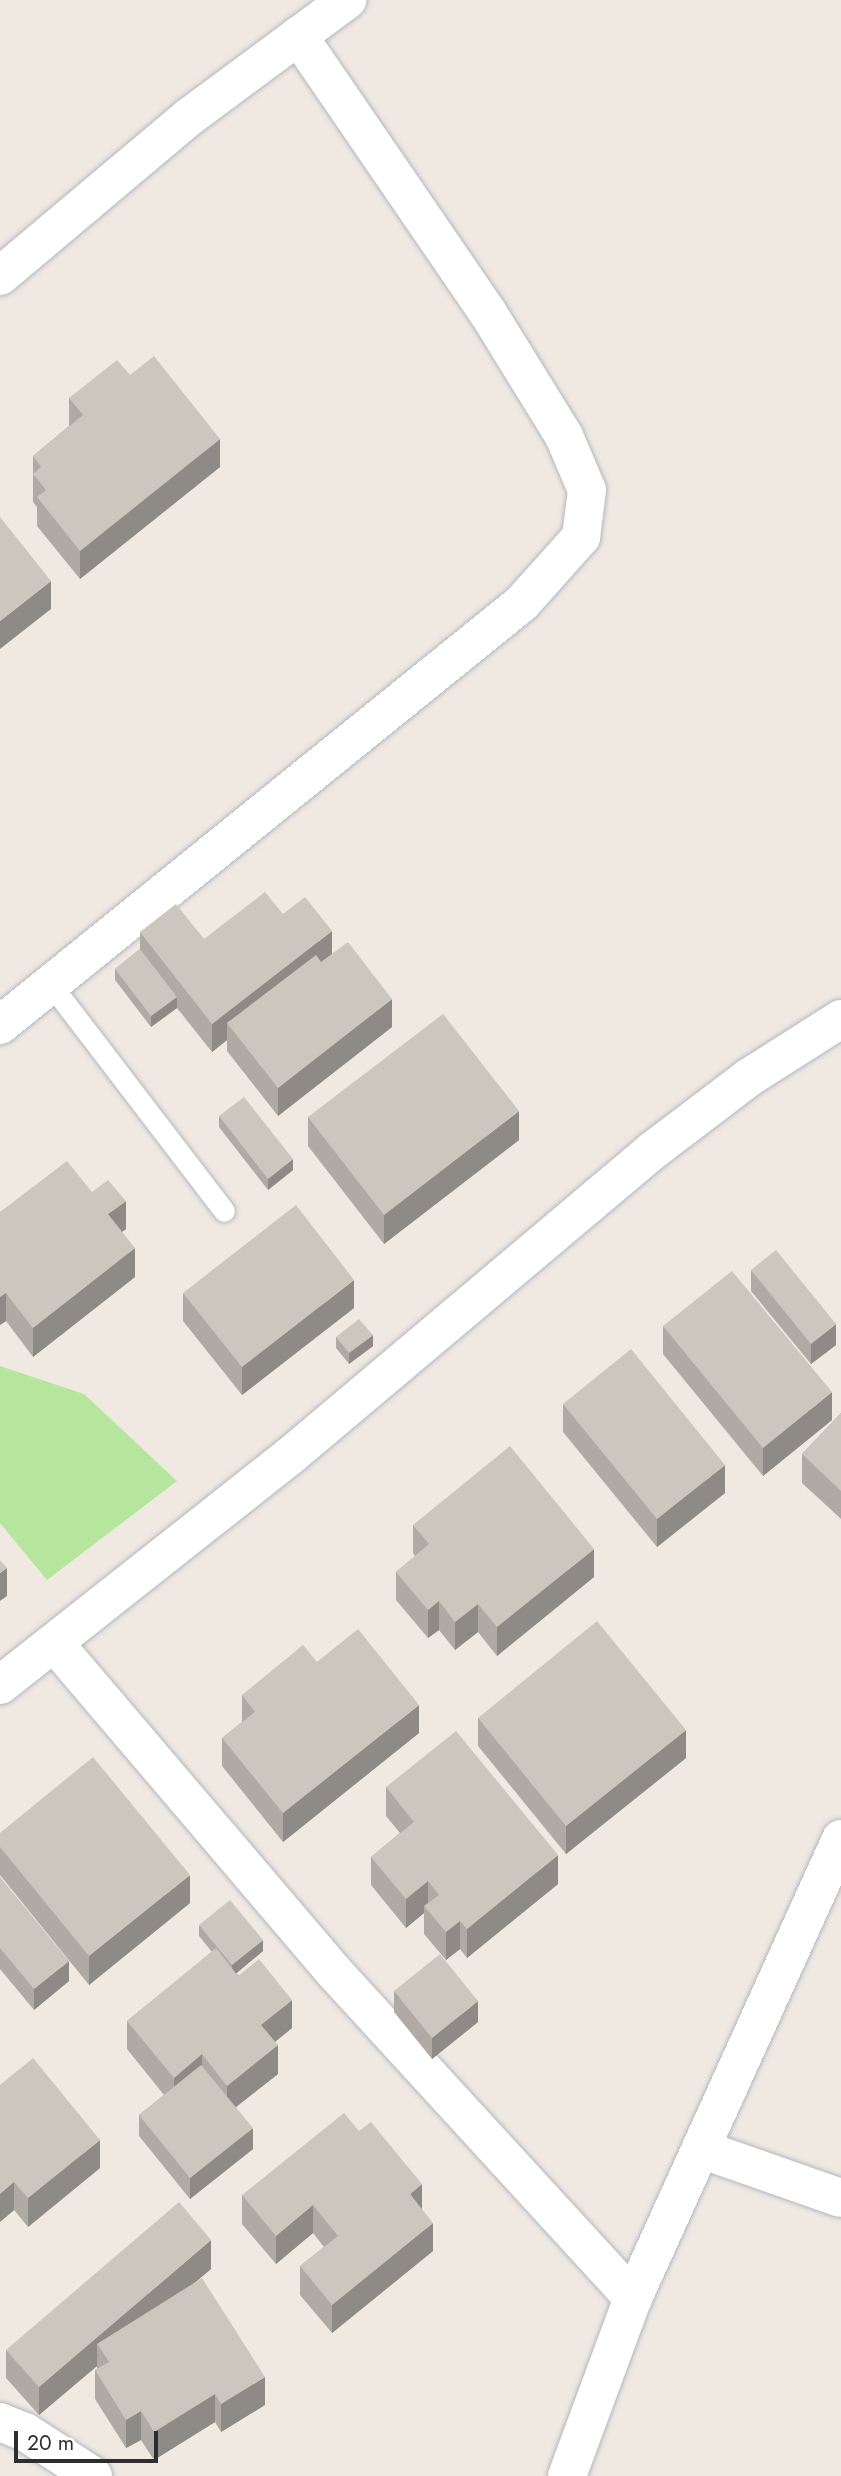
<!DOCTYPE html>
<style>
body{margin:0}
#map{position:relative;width:841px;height:2476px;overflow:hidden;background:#efe9e1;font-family:Jost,sans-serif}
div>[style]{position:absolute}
.green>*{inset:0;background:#b6e59e}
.roads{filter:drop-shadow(0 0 2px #b4b7c1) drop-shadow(0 0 2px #b4b7c1)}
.service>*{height:21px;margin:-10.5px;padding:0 10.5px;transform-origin:10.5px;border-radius:10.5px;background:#fff}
.minor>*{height:38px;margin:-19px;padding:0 19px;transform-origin:19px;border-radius:19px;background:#fff}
.wall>*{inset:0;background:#afaba4}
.shaded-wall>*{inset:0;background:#8e8b86}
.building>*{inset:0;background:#cbc7bf}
span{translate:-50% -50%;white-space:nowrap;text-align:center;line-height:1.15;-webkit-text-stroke:6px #fff;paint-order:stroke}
.scale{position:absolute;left:14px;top:2431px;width:144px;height:32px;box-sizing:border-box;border:4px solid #2e2e2e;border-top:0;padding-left:9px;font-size:21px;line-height:24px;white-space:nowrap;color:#2e2e2e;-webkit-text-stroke:5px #fff;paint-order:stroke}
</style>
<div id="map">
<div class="green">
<div style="clip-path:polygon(0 1366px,84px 1394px,177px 1481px,47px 1580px,0 1523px)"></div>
</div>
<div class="roads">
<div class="service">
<div style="left:52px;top:986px;width:283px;rotate:52.6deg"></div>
</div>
<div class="minor">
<div style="left:0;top:276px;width:247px;rotate:-40.1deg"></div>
<div style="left:189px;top:117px;width:197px;rotate:-36.5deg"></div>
<div style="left:0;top:1025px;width:671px;rotate:-38.95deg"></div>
<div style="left:522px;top:603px;width:89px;rotate:-48.2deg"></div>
<div style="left:581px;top:537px;width:47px;rotate:-82.7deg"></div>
<div style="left:587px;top:490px;width:59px;rotate:-113.1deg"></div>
<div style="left:564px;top:436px;width:145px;rotate:-121.7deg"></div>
<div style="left:488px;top:313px;width:336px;rotate:-124.4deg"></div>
<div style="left:55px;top:1644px;width:433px;rotate:49.6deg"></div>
<div style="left:336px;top:1974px;width:440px;rotate:47.5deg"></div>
<div style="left:0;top:1685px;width:370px;rotate:-38.3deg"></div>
<div style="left:290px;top:1456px;width:473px;rotate:-40.1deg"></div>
<div style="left:652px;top:1151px;width:121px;rotate:-37.2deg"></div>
<div style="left:748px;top:1078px;width:110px;rotate:-32.4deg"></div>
<div style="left:701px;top:2149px;width:148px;rotate:19.3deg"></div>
<div style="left:0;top:2422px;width:27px;rotate:22deg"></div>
<div style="left:25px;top:2432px;width:81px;rotate:32.9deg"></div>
<div style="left:567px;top:2476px;width:190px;rotate:-69.7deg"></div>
<div style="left:633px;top:2298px;width:504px;rotate:-65.62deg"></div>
</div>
</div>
<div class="wall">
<div style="clip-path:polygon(130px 375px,220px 467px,80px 579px,37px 526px,37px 507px,33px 502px,33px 456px,69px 426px,69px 398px)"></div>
<div style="clip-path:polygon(283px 914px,332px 954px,392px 1027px,278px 1116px,227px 1051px,227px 1040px,212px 1052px,177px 1008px,151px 1027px,115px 980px,115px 969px,140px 949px,140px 932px,204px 939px)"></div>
<div style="clip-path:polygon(219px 1116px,293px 1170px,268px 1190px,219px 1127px)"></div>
<div style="clip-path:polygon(308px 1117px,519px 1140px,384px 1244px,308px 1146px)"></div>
<div style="clip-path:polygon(92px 1192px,126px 1229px,122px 1232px,135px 1277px,33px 1357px,6px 1321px,0 1325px,0 1212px)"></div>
<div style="clip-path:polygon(751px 1270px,836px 1345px,811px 1364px,751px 1291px)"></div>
<div style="clip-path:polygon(183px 1293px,354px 1308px,242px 1395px,183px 1321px)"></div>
<div style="clip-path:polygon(663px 1326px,832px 1420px,763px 1476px,663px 1354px)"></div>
<div style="clip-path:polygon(336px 1337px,373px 1346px,349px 1364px,336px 1348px)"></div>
<div style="clip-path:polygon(563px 1404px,725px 1493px,657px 1547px,563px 1432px)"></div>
<div style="clip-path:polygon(841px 1413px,841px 1519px,802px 1483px,802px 1454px)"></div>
<div style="clip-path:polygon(413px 1525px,594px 1577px,497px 1656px,478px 1632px,455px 1650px,439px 1630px,428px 1638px,396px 1600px,396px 1572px,415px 1556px,413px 1553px)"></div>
<div style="clip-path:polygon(317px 1662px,419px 1733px,283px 1842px,222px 1766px,222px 1738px,242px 1722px,242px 1695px)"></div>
<div style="clip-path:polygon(478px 1718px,686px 1758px,566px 1854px,478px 1746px)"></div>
<div style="clip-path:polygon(386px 1787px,558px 1884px,467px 1958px,460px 1949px,446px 1960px,424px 1934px,424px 1913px,406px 1928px,371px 1885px,371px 1857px,400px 1833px,386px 1816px)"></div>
<div style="clip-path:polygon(0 1833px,190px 1903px,89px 1985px,0 1875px)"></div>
<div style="clip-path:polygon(0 1877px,69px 1981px,34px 2010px,0 1969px)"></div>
<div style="clip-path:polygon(199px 1925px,263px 1951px,236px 1973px,292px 2028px,275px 2042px,278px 2074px,236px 2107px,253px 2149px,190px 2199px,139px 2136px,139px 2115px,164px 2095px,127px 2049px,127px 2021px,212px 1952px,199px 1936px)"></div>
<div style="clip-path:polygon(394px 1991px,478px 2022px,432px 2059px,394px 2012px)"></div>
<div style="clip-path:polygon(0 2085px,100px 2168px,28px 2227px,14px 2210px,0 2222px)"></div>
<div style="clip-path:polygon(242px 2195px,422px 2210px,433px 2251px,332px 2333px,300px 2295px,300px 2266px,324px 2247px,313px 2233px,276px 2264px,242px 2224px)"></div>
<div style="clip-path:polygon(211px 2269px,193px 2284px,265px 2405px,221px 2432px,215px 2422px,154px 2460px,141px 2440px,126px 2448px,95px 2399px,95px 2370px,97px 2369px,97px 2366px,39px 2415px,6px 2378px,6px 2350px)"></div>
</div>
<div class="shaded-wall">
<div style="clip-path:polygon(220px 439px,220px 467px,80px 579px,80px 551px)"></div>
<div style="clip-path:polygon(51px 581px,51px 609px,0 649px,0 621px)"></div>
<div style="clip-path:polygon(332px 931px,332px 960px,227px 1023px,227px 1040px,212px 1052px,212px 1024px)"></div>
<div style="clip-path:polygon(177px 997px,177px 1008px,151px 1027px,151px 1016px)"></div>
<div style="clip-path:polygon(392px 999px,392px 1027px,278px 1116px,278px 1088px)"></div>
<div style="clip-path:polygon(519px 1111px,519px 1140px,384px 1244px,384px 1215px)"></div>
<div style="clip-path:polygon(293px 1159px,293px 1170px,268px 1190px,268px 1179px)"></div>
<div style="clip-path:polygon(126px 1201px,126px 1229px,108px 1242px,108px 1214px)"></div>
<div style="clip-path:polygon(135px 1248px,135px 1277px,33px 1357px,33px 1328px)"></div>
<div style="clip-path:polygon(354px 1280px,354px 1308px,242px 1395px,242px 1367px)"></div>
<div style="clip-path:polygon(6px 1293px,6px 1321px,0 1325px,0 1297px)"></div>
<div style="clip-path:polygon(836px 1324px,836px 1345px,811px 1364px,811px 1344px)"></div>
<div style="clip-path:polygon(373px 1335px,373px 1346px,349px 1364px,349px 1353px)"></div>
<div style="clip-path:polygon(832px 1392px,832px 1420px,763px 1476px,763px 1448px)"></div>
<div style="clip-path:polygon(725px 1465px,725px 1493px,657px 1547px,657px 1519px)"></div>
<div style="clip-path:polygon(594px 1549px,594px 1577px,497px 1656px,497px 1627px)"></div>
<div style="clip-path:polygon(7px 1568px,7px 1596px,0 1601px,0 1573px)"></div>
<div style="clip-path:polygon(439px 1601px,439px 1630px,428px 1638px,428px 1610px)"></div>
<div style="clip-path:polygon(478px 1604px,478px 1632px,455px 1650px,455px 1622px)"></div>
<div style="clip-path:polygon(419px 1705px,419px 1733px,283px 1842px,283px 1813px)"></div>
<div style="clip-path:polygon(686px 1730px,686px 1758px,566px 1854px,566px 1826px)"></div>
<div style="clip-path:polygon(558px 1855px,558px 1884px,467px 1958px,467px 1929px)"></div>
<div style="clip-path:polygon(190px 1875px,190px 1903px,89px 1985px,89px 1956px)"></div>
<div style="clip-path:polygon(428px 1881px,428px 1910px,424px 1906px,424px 1913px,406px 1928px,406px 1899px)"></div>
<div style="clip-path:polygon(460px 1921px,460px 1949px,446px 1960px,446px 1932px)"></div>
<div style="clip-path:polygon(263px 1940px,263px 1951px,232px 1977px,232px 1965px)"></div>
<div style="clip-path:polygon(69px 1961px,69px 1981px,34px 2010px,34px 1989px)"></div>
<div style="clip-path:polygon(292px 2000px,292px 2028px,261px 2053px,261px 2025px)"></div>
<div style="clip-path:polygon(478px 2001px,478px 2022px,432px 2059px,432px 2038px)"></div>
<div style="clip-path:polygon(278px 2045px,278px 2074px,227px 2114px,227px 2086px)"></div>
<div style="clip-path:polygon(202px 2054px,202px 2082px,174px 2106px,174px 2078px)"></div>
<div style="clip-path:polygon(253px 2128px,253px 2149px,190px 2199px,190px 2178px)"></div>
<div style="clip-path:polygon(100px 2140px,100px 2168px,28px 2227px,28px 2198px)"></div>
<div style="clip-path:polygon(14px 2182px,14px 2210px,0 2222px,0 2194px)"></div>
<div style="clip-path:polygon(422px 2184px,422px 2213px,410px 2194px)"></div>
<div style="clip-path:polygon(313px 2205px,313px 2233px,276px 2264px,276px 2236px)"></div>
<div style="clip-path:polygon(433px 2223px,433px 2251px,332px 2333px,332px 2305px)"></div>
<div style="clip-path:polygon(211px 2240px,211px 2269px,106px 2358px,97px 2344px,97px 2366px,39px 2415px,39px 2387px)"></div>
<div style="clip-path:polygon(265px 2377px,265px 2405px,221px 2432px,221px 2404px)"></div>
<div style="clip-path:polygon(215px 2394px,215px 2422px,154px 2460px,154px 2432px)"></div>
<div style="clip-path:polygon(141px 2411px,141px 2440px,126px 2448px,126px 2420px)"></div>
</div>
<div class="building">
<div style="clip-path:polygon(154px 356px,220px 439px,80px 551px,37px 497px,46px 490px,33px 474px,41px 467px,33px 456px,83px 415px,69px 398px,117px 360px,130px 375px)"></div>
<div style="clip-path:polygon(0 517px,51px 581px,0 621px)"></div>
<div style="clip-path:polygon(265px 892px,283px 914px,305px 897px,332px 931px,212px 1024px,140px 932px,176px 904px,204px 939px)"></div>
<div style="clip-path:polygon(348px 942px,392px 999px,278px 1088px,227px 1023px,316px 955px,321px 962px)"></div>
<div style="clip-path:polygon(140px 949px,177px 997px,151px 1016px,115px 969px)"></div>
<div style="clip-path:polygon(443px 1014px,519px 1111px,384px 1215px,308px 1117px)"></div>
<div style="clip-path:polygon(244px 1097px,293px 1159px,268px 1179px,219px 1116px)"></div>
<div style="clip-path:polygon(67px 1161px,92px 1192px,108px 1180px,126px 1201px,108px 1214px,135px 1248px,33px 1328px,6px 1293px,0 1297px,0 1212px)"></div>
<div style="clip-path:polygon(296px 1205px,354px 1280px,242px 1367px,183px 1293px)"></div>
<div style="clip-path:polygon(776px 1250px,836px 1324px,811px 1344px,751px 1270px)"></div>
<div style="clip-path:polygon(732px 1271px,832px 1392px,763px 1448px,663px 1326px)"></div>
<div style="clip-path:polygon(359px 1319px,373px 1335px,349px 1353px,336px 1337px)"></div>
<div style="clip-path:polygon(631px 1349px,725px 1465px,657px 1519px,563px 1404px)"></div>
<div style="clip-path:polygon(841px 1413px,841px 1491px,802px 1454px)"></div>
<div style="clip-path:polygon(510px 1446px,594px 1549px,497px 1627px,478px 1604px,455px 1622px,439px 1601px,428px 1610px,396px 1572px,429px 1544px,413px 1525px)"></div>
<div style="clip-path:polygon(0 1560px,7px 1568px,0 1573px)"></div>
<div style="clip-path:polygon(597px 1621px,686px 1730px,566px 1826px,478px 1718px)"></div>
<div style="clip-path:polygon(358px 1629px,419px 1705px,283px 1813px,222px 1738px,255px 1712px,242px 1695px,303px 1645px,317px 1662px)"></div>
<div style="clip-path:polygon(456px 1731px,558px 1855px,467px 1929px,460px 1921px,446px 1932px,424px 1906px,439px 1895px,428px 1881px,406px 1899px,371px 1857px,414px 1822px,386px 1787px)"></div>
<div style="clip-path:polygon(93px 1757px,190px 1875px,89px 1956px,0 1847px,0 1833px)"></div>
<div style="clip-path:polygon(0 1877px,69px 1961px,34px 1989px,0 1948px)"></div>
<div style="clip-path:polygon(230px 1900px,263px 1940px,232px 1965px,199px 1925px)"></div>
<div style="clip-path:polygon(216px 1948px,238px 1976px,259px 1959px,292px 2000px,261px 2025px,278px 2045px,227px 2086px,202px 2054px,174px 2078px,127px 2021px)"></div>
<div style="clip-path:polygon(440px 1954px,478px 2001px,432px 2038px,394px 1991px)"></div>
<div style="clip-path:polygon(33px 2058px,100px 2140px,28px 2198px,14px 2182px,0 2194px,0 2085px)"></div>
<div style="clip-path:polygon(201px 2065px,253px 2128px,190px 2178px,139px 2115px)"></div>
<div style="clip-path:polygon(344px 2113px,359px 2131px,371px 2122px,422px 2184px,410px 2194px,433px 2223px,332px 2305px,300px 2266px,338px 2236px,313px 2205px,276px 2236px,242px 2195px)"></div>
<div style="clip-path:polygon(179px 2202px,211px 2240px,39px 2387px,6px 2350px)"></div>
<div style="clip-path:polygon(202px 2278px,265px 2377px,221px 2404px,215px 2394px,154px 2432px,141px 2411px,126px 2420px,95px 2370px,109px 2362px,97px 2344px)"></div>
</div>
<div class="scale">20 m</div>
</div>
